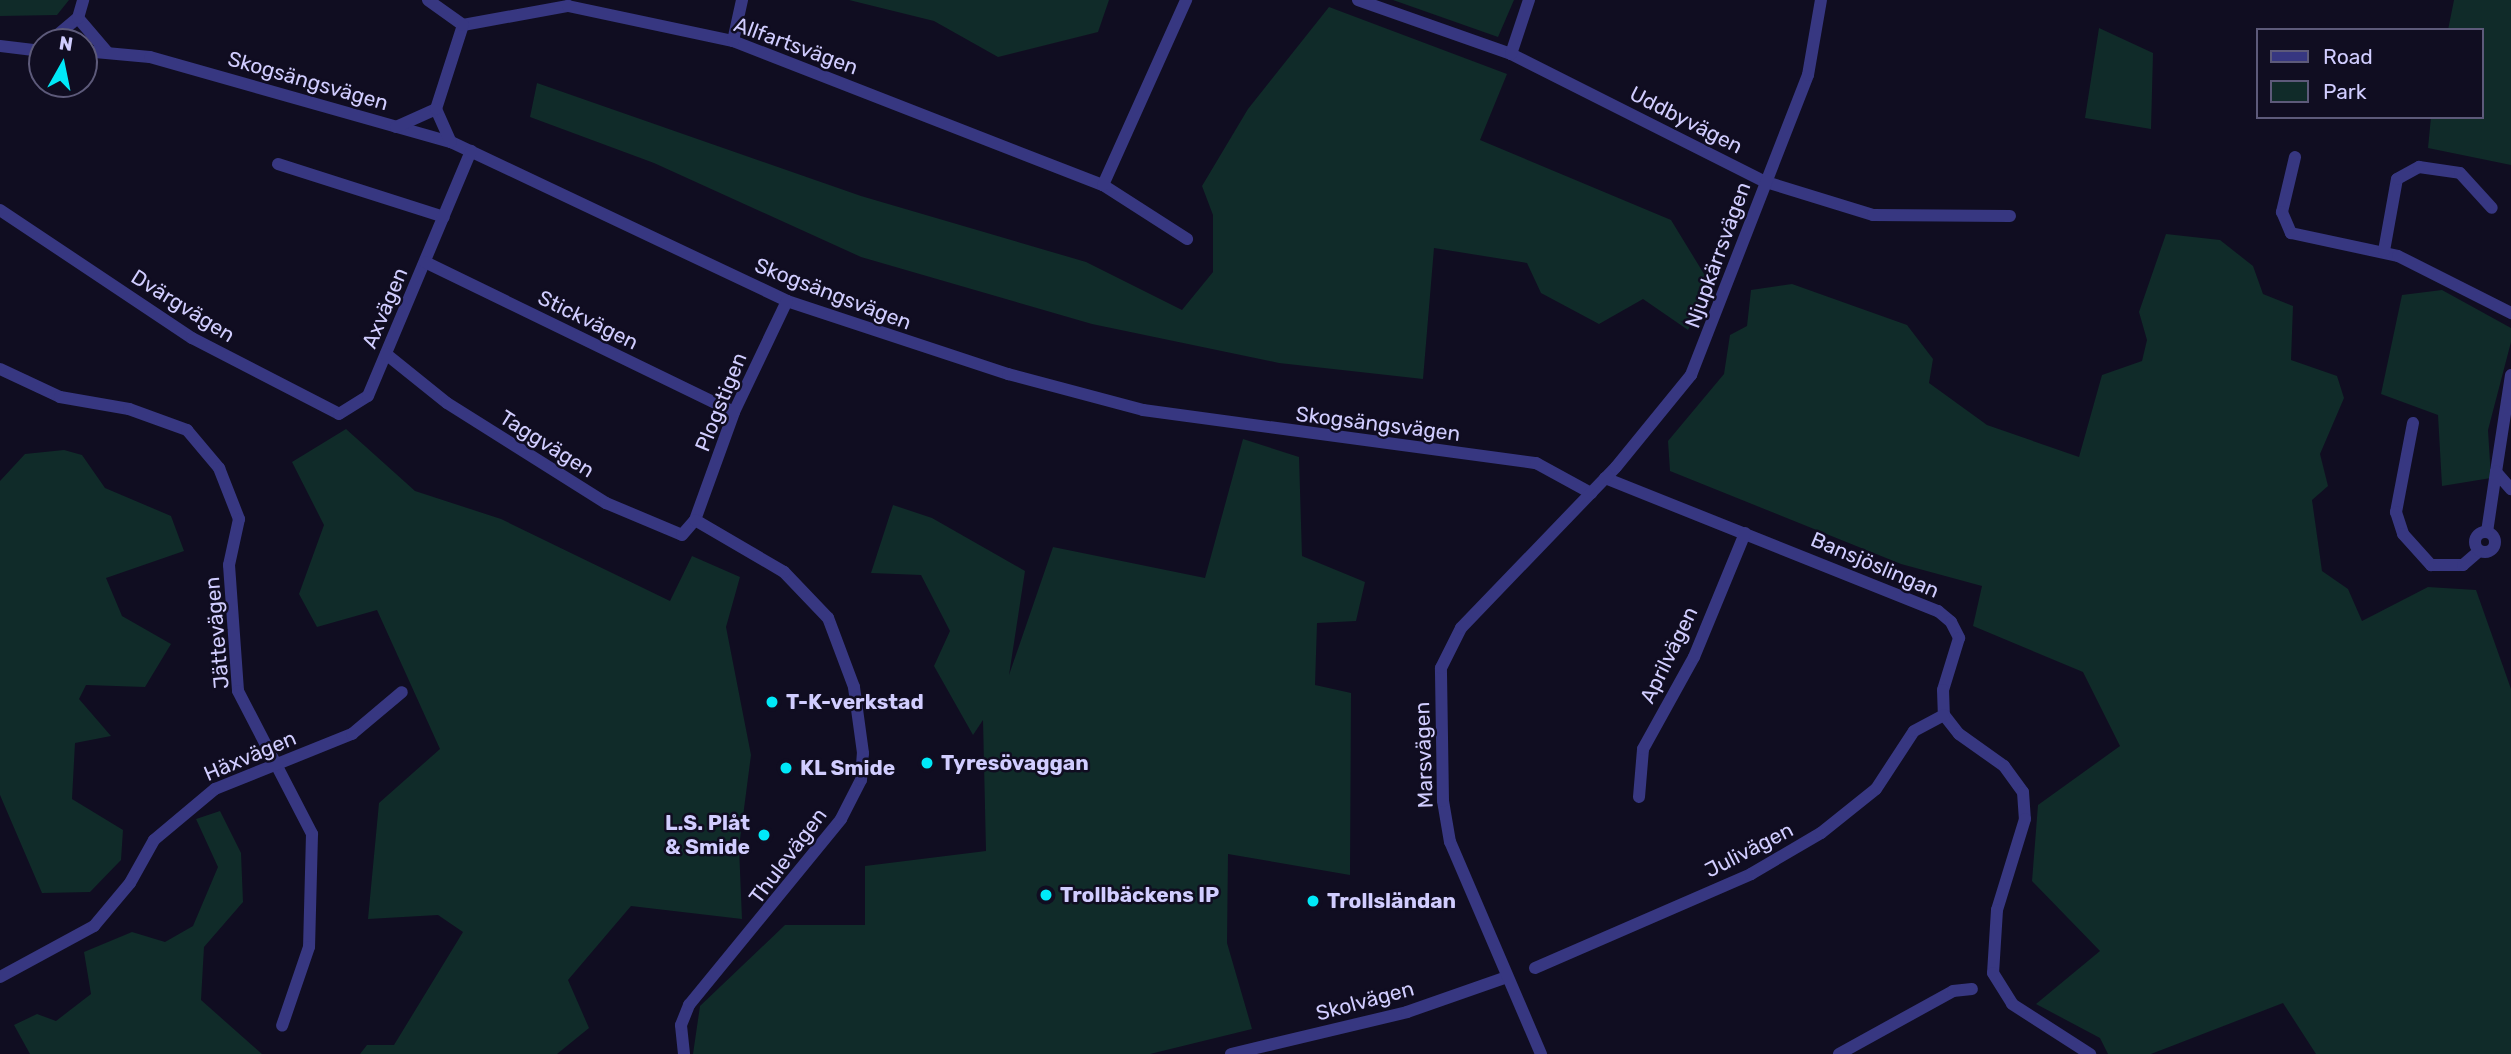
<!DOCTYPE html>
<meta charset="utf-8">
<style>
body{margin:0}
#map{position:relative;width:2511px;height:1054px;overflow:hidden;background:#100d21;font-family:Rubik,sans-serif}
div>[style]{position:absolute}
.green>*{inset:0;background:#102b29}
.minor>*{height:12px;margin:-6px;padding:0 6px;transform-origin:6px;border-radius:6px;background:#373781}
.minor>.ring{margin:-6px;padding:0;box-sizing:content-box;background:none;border:12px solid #373781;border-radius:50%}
.dots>*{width:19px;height:19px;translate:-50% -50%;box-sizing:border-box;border:4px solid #100d21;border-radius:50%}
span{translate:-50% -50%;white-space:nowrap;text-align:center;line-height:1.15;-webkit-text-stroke:5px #100d21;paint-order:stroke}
.street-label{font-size:21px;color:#d1cdff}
.poi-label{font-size:21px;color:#d1cdff;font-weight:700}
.left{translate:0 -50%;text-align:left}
.right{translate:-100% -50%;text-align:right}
.legend{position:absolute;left:2256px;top:28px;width:228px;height:91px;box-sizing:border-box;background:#100d21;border:2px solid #5d5a7a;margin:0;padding:9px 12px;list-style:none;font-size:21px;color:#d1cdff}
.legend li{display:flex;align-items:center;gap:14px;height:35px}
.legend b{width:35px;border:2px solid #5d5a7a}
.north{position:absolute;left:28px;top:28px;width:70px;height:70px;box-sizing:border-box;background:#100d21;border:2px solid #5d5a7a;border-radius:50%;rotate:9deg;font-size:19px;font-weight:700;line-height:28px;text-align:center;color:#d1cdff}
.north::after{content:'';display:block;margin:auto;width:24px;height:32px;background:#00e9f8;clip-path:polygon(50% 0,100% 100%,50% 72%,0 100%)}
</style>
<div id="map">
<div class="green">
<div style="clip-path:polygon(0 0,69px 0,57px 15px,0 16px)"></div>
<div style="clip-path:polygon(849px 0,1109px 0,1098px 32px,998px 57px,934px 21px)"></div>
<div style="clip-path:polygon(1393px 0,1514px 0,1498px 37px)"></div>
<div style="clip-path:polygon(2454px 0,2511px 0,2511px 165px,2428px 148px,2431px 117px,2481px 117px,2481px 30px,2448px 30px)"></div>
<div style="clip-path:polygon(1329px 7px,1507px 74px,1480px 140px,1671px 220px,1712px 287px,1688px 330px,1643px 299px,1599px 324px,1541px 293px,1527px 263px,1434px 248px,1423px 379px,1279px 363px,1092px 324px,861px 257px,654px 163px,530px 117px,537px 83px,861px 196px,1086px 262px,1182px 310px,1213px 272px,1213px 215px,1202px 186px,1248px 109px)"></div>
<div style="clip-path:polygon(2099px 28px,2153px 53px,2151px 129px,2085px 118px)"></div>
<div style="clip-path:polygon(2166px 234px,2220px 240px,2253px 266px,2263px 294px,2293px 306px,2291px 360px,2337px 376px,2344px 398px,2320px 454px,2328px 486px,2312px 500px,2322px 571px,2348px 589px,2362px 621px,2428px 587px,2476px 590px,2511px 689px,2511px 1054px,2316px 1054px,2283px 1003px,2151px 1054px,2108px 1054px,2100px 1038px,2036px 1004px,2100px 951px,2032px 881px,2038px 805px,2120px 746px,2083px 672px,1973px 626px,1982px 586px,1901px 564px,1670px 471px,1668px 441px,1724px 374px,1730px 335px,1747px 326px,1751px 290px,1792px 284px,1907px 325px,1933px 359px,1929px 383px,1987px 425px,2079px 457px,2102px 375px,2142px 361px,2147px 340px,2139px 312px)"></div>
<div style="clip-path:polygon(2442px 290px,2511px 328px,2511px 342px,2488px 430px,2491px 478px,2442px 486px,2438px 415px,2381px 394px,2402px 295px)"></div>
<div style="clip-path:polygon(346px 429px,415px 491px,501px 519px,670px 601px,692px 556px,740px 577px,726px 627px,751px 755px,739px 847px,742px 919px,631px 906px,568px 980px,589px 1028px,557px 1054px,360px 1054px,367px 1045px,394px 1045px,463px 932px,438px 915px,368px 919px,379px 803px,440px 749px,377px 610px,317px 627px,299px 594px,324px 525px,292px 462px)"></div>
<div style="clip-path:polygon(1243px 439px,1299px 457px,1302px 556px,1365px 582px,1356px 621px,1317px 623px,1315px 685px,1351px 693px,1350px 875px,1228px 854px,1227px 943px,1252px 1029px,1150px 1054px,693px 1054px,700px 1006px,785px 925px,865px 925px,865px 866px,986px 851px,983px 720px,973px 735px,934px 666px,950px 631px,921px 575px,871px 573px,893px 505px,932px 518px,1025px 571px,1009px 675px,1053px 547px,1205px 578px)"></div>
<div style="clip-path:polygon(64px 450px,82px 455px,105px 488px,171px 516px,184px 551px,106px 578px,122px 616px,171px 644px,145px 687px,86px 685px,79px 699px,111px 736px,75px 743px,72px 799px,123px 830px,121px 860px,90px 892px,42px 893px,0 795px,0 481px,25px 454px)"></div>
<div style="clip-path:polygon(220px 811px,241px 853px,243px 902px,204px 947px,201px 1000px,262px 1054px,30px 1054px,14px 1025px,37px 1014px,56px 1021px,91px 994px,84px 952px,132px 932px,165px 942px,193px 926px,218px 867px,196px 819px)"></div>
</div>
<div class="minor">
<div style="left:1358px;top:0;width:162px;rotate:19.4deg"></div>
<div style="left:1511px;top:54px;width:285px;rotate:26.7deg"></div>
<div style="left:1766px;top:182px;width:112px;rotate:17.1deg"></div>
<div style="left:1873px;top:215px;width:137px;rotate:0.4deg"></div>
<div style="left:78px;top:18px;width:45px;rotate:49.5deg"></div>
<div style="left:463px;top:25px;width:107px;rotate:-10.3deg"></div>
<div style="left:568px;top:6px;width:169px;rotate:12deg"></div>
<div style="left:733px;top:41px;width:397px;rotate:21.3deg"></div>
<div style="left:1103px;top:185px;width:100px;rotate:32.7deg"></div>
<div style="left:733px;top:41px;width:42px;rotate:-77.6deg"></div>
<div style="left:49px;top:42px;width:38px;rotate:-40deg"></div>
<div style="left:78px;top:18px;width:19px;rotate:-74deg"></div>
<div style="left:0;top:46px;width:42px;rotate:6.8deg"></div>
<div style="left:84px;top:51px;width:66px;rotate:5.2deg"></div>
<div style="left:150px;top:57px;width:313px;rotate:15.8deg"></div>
<div style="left:451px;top:142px;width:372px;rotate:25.3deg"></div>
<div style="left:787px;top:301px;width:233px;rotate:18.3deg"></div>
<div style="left:1008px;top:374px;width:140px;rotate:14.9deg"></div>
<div style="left:1143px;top:410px;width:397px;rotate:7.7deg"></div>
<div style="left:1536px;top:463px;width:63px;rotate:28.6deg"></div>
<div style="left:1511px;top:54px;width:57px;rotate:-71.6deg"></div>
<div style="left:436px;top:109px;width:36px;rotate:66deg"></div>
<div style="left:396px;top:127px;width:44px;rotate:-24.2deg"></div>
<div style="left:436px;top:109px;width:88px;rotate:-72.2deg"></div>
<div style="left:463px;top:25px;width:43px;rotate:-144.5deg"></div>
<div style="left:2295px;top:157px;width:57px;rotate:103.3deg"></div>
<div style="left:2282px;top:212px;width:23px;rotate:67deg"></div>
<div style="left:2291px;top:233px;width:109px;rotate:12.1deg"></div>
<div style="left:2398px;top:256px;width:127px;rotate:26.8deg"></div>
<div style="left:278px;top:164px;width:174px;rotate:17.7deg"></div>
<div style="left:1103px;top:185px;width:203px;rotate:-65.8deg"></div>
<div style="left:0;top:210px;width:231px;rotate:33.7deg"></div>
<div style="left:192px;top:338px;width:165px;rotate:27.3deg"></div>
<div style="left:339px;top:414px;width:34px;rotate:-32deg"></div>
<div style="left:368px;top:396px;width:266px;rotate:-67.2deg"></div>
<div style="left:2384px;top:251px;width:73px;rotate:-79.8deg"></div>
<div style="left:2397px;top:179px;width:25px;rotate:-29deg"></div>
<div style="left:2419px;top:167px;width:41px;rotate:8.3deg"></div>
<div style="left:2460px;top:173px;width:47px;rotate:47.6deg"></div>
<div style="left:425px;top:262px;width:343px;rotate:25.9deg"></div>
<div style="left:386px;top:354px;width:78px;rotate:38.8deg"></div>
<div style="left:447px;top:403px;width:188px;rotate:32.2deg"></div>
<div style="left:606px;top:503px;width:82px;rotate:22.8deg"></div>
<div style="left:682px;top:535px;width:20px;rotate:-49deg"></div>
<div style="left:695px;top:520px;width:115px;rotate:-70.1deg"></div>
<div style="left:734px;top:412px;width:123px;rotate:-64.5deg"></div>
<div style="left:0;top:369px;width:66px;rotate:25deg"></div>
<div style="left:60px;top:397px;width:70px;rotate:9.9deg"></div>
<div style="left:129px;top:409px;width:62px;rotate:19.9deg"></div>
<div style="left:187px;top:430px;width:50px;rotate:49.9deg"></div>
<div style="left:219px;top:468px;width:55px;rotate:68.6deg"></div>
<div style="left:239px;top:519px;width:47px;rotate:102.3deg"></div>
<div style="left:229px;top:565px;width:126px;rotate:85.9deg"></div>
<div style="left:238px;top:691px;width:161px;rotate:62.6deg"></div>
<div style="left:312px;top:834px;width:113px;rotate:91.5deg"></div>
<div style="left:309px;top:947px;width:83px;rotate:108.9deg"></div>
<div style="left:2511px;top:375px;width:98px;rotate:98.8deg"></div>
<div style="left:2496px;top:472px;width:23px;rotate:49deg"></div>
<div style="left:2413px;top:423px;width:91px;rotate:100.8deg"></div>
<div style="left:2396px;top:512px;width:23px;rotate:72deg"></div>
<div style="left:2403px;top:534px;width:42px;rotate:47.9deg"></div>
<div style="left:2431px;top:565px;width:32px"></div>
<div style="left:2463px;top:565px;width:21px;rotate:-41deg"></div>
<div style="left:1605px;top:478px;width:359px;rotate:21.8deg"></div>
<div style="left:1938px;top:611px;width:17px;rotate:40deg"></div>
<div style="left:1951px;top:622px;width:18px;rotate:63deg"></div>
<div style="left:1959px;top:638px;width:54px;rotate:107.1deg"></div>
<div style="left:1943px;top:690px;width:25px;rotate:88deg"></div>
<div style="left:1944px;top:715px;width:24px;rotate:52deg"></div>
<div style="left:1959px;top:734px;width:55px;rotate:35.4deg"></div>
<div style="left:2004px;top:766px;width:32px;rotate:54deg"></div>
<div style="left:2023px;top:792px;width:27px;rotate:86deg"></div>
<div style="left:2025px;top:819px;width:95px;rotate:107.1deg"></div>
<div style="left:1997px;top:910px;width:63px;rotate:93.6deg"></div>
<div style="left:1993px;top:973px;width:36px;rotate:58deg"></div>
<div style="left:2012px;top:1004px;width:93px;rotate:32.7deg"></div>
<div class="ring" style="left:2475px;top:532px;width:8px;height:8px"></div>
<div style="left:2487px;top:532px;width:61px;rotate:-81.5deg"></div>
<div style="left:1639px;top:797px;width:48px;rotate:-85.2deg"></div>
<div style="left:1643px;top:749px;width:105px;rotate:-61deg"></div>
<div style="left:1694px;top:657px;width:134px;rotate:-67.6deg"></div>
<div style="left:1535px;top:968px;width:236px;rotate:-23.5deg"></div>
<div style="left:1751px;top:874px;width:81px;rotate:-30.4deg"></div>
<div style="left:1821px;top:833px;width:70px;rotate:-38.7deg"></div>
<div style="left:1876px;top:789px;width:69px;rotate:-56.8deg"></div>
<div style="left:1914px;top:731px;width:34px;rotate:-28deg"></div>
<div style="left:0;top:977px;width:107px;rotate:-28.5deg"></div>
<div style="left:94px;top:926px;width:56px;rotate:-50.1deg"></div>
<div style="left:130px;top:883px;width:49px;rotate:-60.8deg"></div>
<div style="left:154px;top:840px;width:80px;rotate:-39.9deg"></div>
<div style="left:215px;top:789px;width:148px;rotate:-21.9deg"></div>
<div style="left:352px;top:734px;width:65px;rotate:-40deg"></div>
<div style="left:684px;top:1054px;width:29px;rotate:-96deg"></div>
<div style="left:681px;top:1025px;width:22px;rotate:-68deg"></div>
<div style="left:689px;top:1005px;width:240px;rotate:-50.7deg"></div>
<div style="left:841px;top:819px;width:44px;rotate:-62.9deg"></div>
<div style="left:861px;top:780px;width:27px;rotate:-86deg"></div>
<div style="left:863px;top:753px;width:67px;rotate:-97.8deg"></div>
<div style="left:854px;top:687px;width:74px;rotate:-110.6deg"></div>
<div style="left:828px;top:618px;width:64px;rotate:-133.7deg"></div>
<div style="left:784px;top:572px;width:103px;rotate:-149.7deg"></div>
<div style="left:1231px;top:1054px;width:181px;rotate:-13.4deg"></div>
<div style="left:1407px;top:1012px;width:106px;rotate:-19.3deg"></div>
<div style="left:1541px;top:1054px;width:231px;rotate:-113.2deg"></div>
<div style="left:1450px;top:842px;width:42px;rotate:-99.7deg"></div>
<div style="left:1443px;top:801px;width:133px;rotate:-90.9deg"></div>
<div style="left:1441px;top:668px;width:45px;rotate:-63.4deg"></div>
<div style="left:1461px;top:628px;width:223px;rotate:-46.1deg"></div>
<div style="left:1616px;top:467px;width:119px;rotate:-50.8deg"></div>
<div style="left:1691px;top:375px;width:322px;rotate:-68.7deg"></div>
<div style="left:1808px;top:75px;width:76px;rotate:-80.2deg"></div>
<div style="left:1839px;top:1054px;width:130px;rotate:-28.9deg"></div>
<div style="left:1953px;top:991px;width:19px;rotate:-6deg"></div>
</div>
<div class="dots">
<div style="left:772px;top:702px;background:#00e9f8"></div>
<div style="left:927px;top:763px;background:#00e9f8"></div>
<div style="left:786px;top:768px;background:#00e9f8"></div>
<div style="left:764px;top:835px;background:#00e9f8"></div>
<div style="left:1046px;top:895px;background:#00e9f8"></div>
<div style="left:1313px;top:901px;background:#00e9f8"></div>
</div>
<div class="street-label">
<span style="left:796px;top:46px;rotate:20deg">Allfartsvägen</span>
<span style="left:308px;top:81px;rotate:16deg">Skogsängsvägen</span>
<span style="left:1686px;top:120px;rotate:27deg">Uddbyvägen</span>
<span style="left:1718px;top:255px;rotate:-70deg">Njupkärrsvägen</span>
<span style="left:833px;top:294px;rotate:21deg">Skogsängsvägen</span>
<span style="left:183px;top:306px;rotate:32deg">Dvärgvägen</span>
<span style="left:385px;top:308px;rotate:-67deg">Axvägen</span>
<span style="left:588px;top:320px;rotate:26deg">Stickvägen</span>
<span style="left:721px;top:402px;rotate:-68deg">Plogstigen</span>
<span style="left:1378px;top:424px;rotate:7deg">Skogsängsvägen</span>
<span style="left:547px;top:444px;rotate:32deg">Taggvägen</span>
<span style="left:1875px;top:565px;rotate:23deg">Bansjöslingan</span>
<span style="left:217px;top:633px;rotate:-95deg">Jättevägen</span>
<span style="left:1669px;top:655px;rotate:-64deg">Aprilvägen</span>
<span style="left:1424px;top:755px;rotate:-92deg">Marsvägen</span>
<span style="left:250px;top:756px;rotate:-23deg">Häxvägen</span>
<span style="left:1749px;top:850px;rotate:-27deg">Julivägen</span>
<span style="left:788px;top:856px;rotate:-53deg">Thulevägen</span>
<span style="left:1365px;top:1001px;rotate:-15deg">Skolvägen</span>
</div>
<div class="poi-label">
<span class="left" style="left:786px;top:702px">T-K-verkstad</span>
<span class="left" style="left:941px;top:763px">Tyresövaggan</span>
<span class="left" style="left:800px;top:768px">KL Smide</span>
<span class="right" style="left:750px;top:835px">L.S. Plåt<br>&amp; Smide</span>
<span class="left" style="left:1060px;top:895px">Trollbäckens IP</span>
<span class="left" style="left:1327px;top:901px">Trollsländan</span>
</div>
<ul class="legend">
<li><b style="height:9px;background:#373781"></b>Road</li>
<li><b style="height:19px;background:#102b29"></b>Park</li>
</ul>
<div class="north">N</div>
</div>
